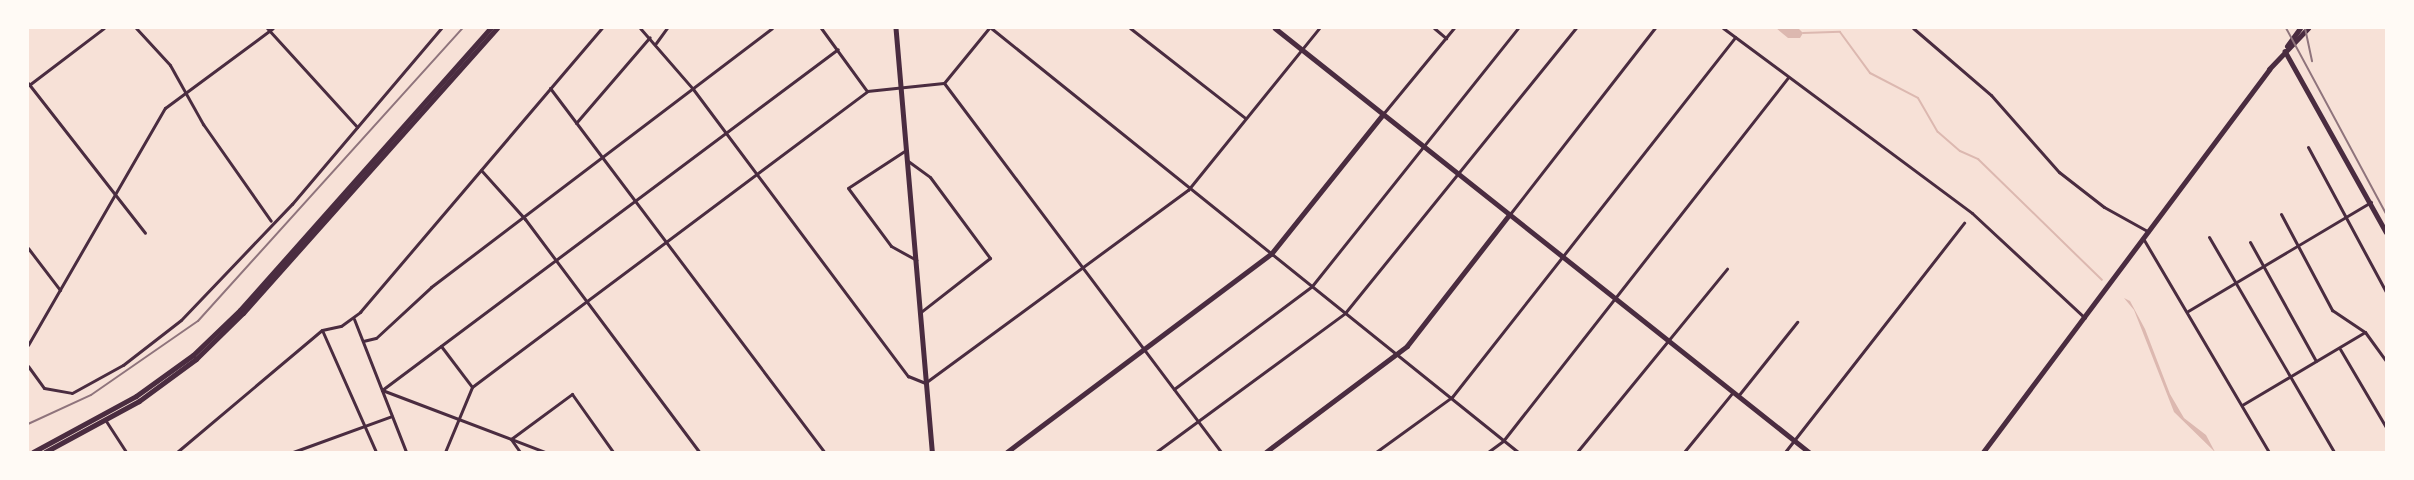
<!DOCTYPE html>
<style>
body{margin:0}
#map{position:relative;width:2414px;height:480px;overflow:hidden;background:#f7e1d7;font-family:"Sofia Sans Condensed",sans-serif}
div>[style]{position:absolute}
.water>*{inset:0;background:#dcb8b0}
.stream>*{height:2px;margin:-1px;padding:0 1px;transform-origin:1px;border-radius:1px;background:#dcb8b0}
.minor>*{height:3px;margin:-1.5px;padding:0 1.5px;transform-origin:1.5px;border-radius:1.5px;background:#4a2c40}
.tertiary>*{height:4.5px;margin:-2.25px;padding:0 2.25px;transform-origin:2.25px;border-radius:2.25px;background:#4a2c40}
.secondary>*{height:4.5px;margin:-2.25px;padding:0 2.25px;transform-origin:2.25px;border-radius:2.25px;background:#4a2c40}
.primary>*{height:5px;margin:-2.5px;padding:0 2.5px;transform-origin:2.5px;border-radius:2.5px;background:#4a2c40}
.rail>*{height:2px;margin:-1px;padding:0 1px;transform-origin:1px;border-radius:1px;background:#8f747c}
span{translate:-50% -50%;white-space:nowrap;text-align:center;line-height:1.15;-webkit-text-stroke:4px #fffaf5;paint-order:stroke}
.frame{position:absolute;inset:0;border:29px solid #fffaf5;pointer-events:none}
</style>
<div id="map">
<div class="water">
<div style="clip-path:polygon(1776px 28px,1798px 28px,1803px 33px,1800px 38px,1788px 38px)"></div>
<div style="clip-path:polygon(2124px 298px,2130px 301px,2145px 329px,2170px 394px,2184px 418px,2206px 435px,2215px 452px,2174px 412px,2134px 310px)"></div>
</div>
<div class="stream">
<div style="left:1803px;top:33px;width:37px;rotate:-2deg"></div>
<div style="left:1840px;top:32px;width:51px;rotate:53.8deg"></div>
<div style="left:1870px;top:73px;width:54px;rotate:27.5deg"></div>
<div style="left:1918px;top:98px;width:39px;rotate:60deg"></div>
<div style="left:1938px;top:132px;width:29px;rotate:41deg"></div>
<div style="left:1960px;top:151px;width:20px;rotate:24deg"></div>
<div style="left:1978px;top:159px;width:173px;rotate:44.3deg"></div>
</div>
<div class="minor">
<div style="left:136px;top:28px;width:50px;rotate:47.4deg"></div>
<div style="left:170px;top:65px;width:68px;rotate:60.8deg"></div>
<div style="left:203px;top:124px;width:118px;rotate:55deg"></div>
<div style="left:267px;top:28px;width:134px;rotate:47.7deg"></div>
<div style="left:640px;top:28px;width:81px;rotate:49deg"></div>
<div style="left:693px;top:89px;width:359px;rotate:53.2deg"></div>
<div style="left:908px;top:376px;width:18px;rotate:22deg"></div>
<div style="left:925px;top:383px;width:326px;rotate:-36.3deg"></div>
<div style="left:1188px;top:190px;width:208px;rotate:-51deg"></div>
<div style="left:821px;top:28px;width:78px;rotate:53.9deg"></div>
<div style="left:991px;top:28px;width:676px;rotate:38.82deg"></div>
<div style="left:1130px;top:28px;width:146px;rotate:38deg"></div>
<div style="left:1434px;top:28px;width:16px;rotate:40deg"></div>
<div style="left:1723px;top:28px;width:310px;rotate:36.6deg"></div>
<div style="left:1972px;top:213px;width:154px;rotate:42.9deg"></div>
<div style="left:1913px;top:28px;width:103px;rotate:40.7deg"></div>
<div style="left:1991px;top:95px;width:103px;rotate:48.6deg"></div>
<div style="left:2059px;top:172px;width:57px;rotate:37.9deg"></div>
<div style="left:2104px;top:207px;width:51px;rotate:29.1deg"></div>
<div style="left:656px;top:43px;width:19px;rotate:-54deg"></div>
<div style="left:28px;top:83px;width:190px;rotate:52deg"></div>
<div style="left:944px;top:83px;width:461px;rotate:53.1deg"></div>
<div style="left:29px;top:85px;width:94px;rotate:-37.2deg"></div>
<div style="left:550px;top:88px;width:456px;rotate:53deg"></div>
<div style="left:1383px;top:114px;width:112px;rotate:-50.5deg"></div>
<div style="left:576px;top:123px;width:113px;rotate:-49.3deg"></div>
<div style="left:2308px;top:147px;width:165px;rotate:61.7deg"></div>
<div style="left:906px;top:150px;width:69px;rotate:146.8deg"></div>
<div style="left:848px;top:188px;width:72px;rotate:53.4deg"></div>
<div style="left:891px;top:246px;width:29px;rotate:29deg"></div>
<div style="left:908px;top:161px;width:27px;rotate:36deg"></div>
<div style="left:930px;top:177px;width:101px;rotate:53.5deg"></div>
<div style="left:990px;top:258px;width:88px;rotate:142deg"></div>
<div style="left:481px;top:170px;width:66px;rotate:48.1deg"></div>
<div style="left:525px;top:219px;width:291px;rotate:53.2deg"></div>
<div style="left:1510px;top:214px;width:236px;rotate:-52.1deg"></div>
<div style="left:2281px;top:214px;width:109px;rotate:62deg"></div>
<div style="left:2332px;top:310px;width:40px;rotate:34deg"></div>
<div style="left:2365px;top:332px;width:36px;rotate:54deg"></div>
<div style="left:2209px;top:237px;width:249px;rotate:59.8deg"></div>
<div style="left:2144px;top:240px;width:246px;rotate:59.5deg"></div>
<div style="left:2250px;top:242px;width:136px;rotate:61deg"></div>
<div style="left:28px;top:248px;width:53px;rotate:52.7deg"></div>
<div style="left:2188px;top:311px;width:213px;rotate:-30.8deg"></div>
<div style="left:354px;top:319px;width:143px;rotate:68.6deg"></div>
<div style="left:322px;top:330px;width:133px;rotate:66.1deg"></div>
<div style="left:363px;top:341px;width:13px;rotate:-13deg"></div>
<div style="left:376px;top:338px;width:75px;rotate:-42.8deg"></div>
<div style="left:431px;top:287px;width:428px;rotate:-37.2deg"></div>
<div style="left:28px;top:345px;width:274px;rotate:-60deg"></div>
<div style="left:165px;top:108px;width:134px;rotate:-36.5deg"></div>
<div style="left:441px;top:346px;width:51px;rotate:52.9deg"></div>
<div style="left:2340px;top:349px;width:91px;rotate:59.5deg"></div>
<div style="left:28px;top:366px;width:27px;rotate:54deg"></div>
<div style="left:44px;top:388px;width:28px;rotate:10deg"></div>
<div style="left:72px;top:393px;width:58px;rotate:-28.8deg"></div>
<div style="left:123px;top:365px;width:73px;rotate:-37.8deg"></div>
<div style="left:181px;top:320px;width:161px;rotate:-46.3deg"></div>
<div style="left:292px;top:204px;width:231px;rotate:-49.7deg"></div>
<div style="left:1174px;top:389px;width:172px;rotate:-36.7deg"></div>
<div style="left:1312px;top:286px;width:330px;rotate:-51.4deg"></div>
<div style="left:382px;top:390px;width:569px;rotate:-36.79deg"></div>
<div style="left:382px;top:390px;width:174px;rotate:20.8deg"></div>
<div style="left:1738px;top:396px;width:95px;rotate:-51.4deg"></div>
<div style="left:2242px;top:405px;width:143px;rotate:-30.7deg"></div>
<div style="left:106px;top:421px;width:37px;rotate:57deg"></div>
<div style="left:177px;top:452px;width:189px;rotate:-40.1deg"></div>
<div style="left:322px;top:330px;width:19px;rotate:-12deg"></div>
<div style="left:341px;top:326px;width:24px;rotate:-36deg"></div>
<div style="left:360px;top:312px;width:373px;rotate:-49.6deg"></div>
<div style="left:293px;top:452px;width:105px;rotate:-20deg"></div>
<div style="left:445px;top:452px;width:70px;rotate:-67.4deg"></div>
<div style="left:472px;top:387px;width:494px;rotate:-36.8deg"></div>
<div style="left:867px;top:91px;width:77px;rotate:-5.9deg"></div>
<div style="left:944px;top:83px;width:71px;rotate:-50.7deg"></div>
<div style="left:520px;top:452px;width:16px;rotate:-125deg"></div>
<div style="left:511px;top:439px;width:76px;rotate:-36.4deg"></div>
<div style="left:572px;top:394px;width:71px;rotate:54.7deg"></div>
<div style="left:1156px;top:452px;width:235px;rotate:-36.3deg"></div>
<div style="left:1345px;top:313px;width:367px;rotate:-51deg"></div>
<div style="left:1376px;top:452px;width:94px;rotate:-35.9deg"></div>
<div style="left:1452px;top:397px;width:458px;rotate:-51.8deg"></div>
<div style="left:1488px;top:452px;width:19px;rotate:-36deg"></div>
<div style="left:1503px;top:441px;width:462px;rotate:-51.9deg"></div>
<div style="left:1577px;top:452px;width:237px;rotate:-50.7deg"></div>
<div style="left:1684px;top:452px;width:77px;rotate:-50.8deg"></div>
<div style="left:1785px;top:452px;width:291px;rotate:-52deg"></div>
</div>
<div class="tertiary">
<div style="left:896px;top:28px;width:426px;rotate:85.1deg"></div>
<div style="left:1275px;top:28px;width:682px;rotate:38.45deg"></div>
<div style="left:1007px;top:452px;width:330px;rotate:-36.9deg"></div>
<div style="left:1271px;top:254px;width:179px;rotate:-51.3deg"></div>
<div style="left:1266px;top:452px;width:176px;rotate:-36.9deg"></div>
<div style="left:1407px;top:346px;width:166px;rotate:-52.1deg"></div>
</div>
<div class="secondary">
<div style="left:2285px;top:51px;width:207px;rotate:60.8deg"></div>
</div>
<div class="primary">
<div style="left:2287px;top:46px;width:22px;rotate:-54deg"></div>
<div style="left:33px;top:452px;width:117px;rotate:-28.5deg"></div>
<div style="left:136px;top:396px;width:70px;rotate:-35.7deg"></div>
<div style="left:193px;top:355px;width:65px;rotate:-43.8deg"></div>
<div style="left:240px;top:310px;width:377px;rotate:-48.4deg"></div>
<div style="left:45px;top:452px;width:107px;rotate:-28.5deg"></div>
<div style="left:139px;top:401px;width:71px;rotate:-36.4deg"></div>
<div style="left:196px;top:359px;width:66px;rotate:-44.4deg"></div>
<div style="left:243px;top:313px;width:382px;rotate:-48.3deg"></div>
<div style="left:1983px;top:452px;width:478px;rotate:-53.2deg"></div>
<div style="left:2269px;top:69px;width:57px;rotate:-46.4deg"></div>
</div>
<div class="rail">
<div style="left:2286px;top:28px;width:211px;rotate:61.7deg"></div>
<div style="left:2305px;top:28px;width:34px;rotate:78deg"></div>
<div style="left:28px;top:424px;width:69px;rotate:-24.7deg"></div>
<div style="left:91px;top:395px;width:130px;rotate:-34.7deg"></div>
<div style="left:198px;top:321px;width:395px;rotate:-47.9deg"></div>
</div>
<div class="frame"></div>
</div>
